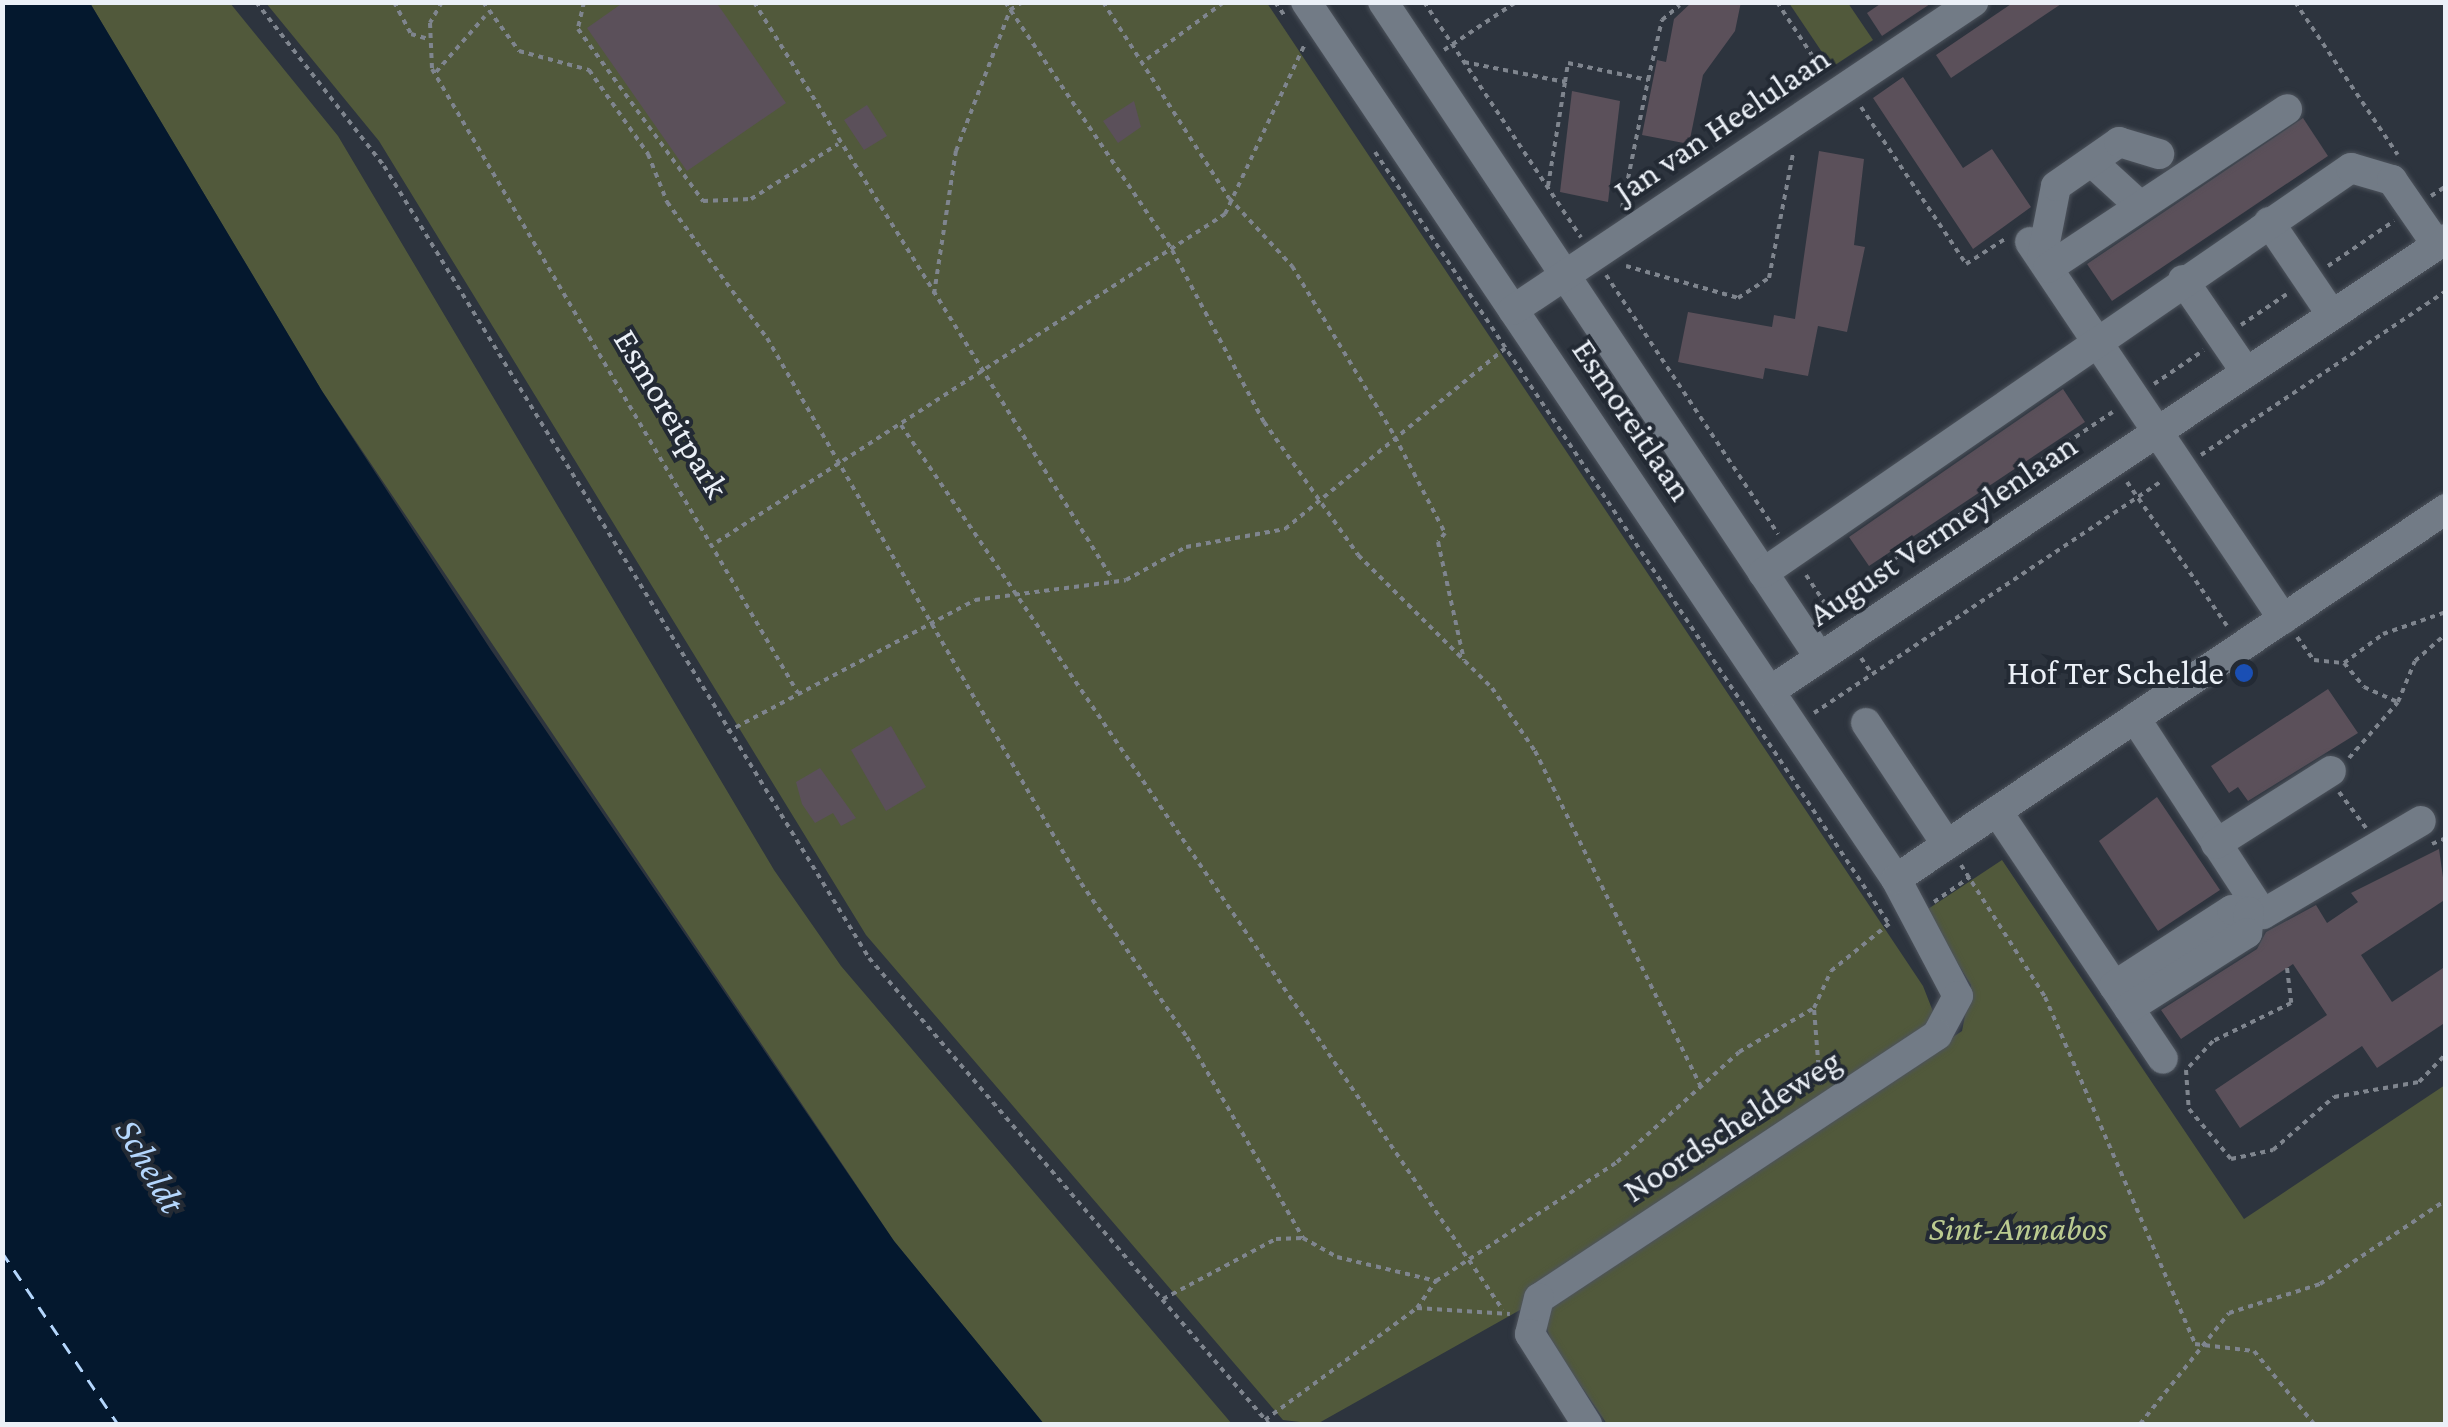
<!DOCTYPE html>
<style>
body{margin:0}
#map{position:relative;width:2448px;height:1427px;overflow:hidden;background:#2d343e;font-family:"Crimson Pro",serif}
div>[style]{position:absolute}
.green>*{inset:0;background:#51593b}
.water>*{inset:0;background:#04182e}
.ferry>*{height:2.5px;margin-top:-1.25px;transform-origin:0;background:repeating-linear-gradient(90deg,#b4d6fc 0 12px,transparent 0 22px)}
.building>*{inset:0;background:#5b505a}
.path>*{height:4px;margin-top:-2px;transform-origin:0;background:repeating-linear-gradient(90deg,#7f858e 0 5px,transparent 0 10px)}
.roads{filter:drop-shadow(0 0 2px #4d535c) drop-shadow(0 0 2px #4d535c)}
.minor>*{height:30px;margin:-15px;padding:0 15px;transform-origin:15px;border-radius:15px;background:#727b86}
.dots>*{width:28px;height:28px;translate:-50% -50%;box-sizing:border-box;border:5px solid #232a34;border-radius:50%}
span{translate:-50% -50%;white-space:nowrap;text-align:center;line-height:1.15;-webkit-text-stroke:8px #232a34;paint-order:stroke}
.street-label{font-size:35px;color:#ebf0f7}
.poi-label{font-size:35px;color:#ebf0f7}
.right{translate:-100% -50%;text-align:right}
.park-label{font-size:35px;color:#bbcb90;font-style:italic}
.water-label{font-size:38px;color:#b4d6fc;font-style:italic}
.frame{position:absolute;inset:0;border:5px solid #ebf0f7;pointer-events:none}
</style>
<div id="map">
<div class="green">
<div style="clip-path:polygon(90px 3px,230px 3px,338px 136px,774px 870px,841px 966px,1232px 1424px,1044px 1424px,894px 1241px,322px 391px)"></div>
<div style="clip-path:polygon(266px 3px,1267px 3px,1923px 986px,1934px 1014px,1927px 1029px,1520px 1310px,1317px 1424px,1283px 1420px,866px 935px,379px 141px)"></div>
<div style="clip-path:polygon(1789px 3px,1848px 3px,1873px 40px,1832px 67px)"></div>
<div style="clip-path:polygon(2002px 860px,2244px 1219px,2445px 1085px,2445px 1424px,1607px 1424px,1551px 1342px,1545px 1321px,1554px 1302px,1962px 1031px,1971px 985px,1925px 911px)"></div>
</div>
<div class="water">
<div style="clip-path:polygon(3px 2px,90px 3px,322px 391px,491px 650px,894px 1241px,1044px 1424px,3px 1424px)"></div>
</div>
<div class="ferry">
<div style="left:2px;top:1252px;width:207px;rotate:56deg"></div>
</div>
<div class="building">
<div style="clip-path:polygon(624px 2px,716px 2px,786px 103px,687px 171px,587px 28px)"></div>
<div style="clip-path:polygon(1692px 2px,1741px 2px,1735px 31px,1703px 75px,1689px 144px,1642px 135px,1657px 60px,1666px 62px,1674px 19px)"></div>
<div style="clip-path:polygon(1883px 2px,1933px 2px,1882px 36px,1867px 13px)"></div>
<div style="clip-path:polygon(2014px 2px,2064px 2px,1951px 78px,1936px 55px)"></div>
<div style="clip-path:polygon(1903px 77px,1963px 168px,1992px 149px,2031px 207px,1973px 249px,1873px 98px)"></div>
<div style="clip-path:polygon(1572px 91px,1620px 101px,1608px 202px,1560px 192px)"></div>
<div style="clip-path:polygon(1134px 101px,1141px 127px,1118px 143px,1103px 121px)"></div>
<div style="clip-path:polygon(867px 105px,887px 136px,864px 150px,844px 120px)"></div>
<div style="clip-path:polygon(2303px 118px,2328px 156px,2112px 301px,2087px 264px)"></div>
<div style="clip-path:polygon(1819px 151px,1864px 159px,1854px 245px,1865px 247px,1847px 332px,1818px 326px,1808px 376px,1765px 368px,1763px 379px,1678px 362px,1688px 312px,1772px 327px,1774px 315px,1795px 319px)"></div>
<div style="clip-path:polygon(2063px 389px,2085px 422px,1869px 566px,1849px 537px)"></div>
<div style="clip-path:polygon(2328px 689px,2358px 733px,2248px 801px,2238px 787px,2229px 793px,2211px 766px)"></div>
<div style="clip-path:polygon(891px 726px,926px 787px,886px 811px,851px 750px)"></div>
<div style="clip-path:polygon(820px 768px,856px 818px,841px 826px,833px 813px,815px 823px,802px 804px,796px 782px)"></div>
<div style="clip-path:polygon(2157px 797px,2220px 890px,2158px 931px,2099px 841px)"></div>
<div style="clip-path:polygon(2439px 849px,2446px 899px,2361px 955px,2392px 1002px,2446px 966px,2446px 1022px,2377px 1068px,2362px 1046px,2240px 1128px,2215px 1090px,2327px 1015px,2293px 964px,2181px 1039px,2161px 1010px,2257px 949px,2266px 932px,2316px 905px,2327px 923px,2358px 902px,2351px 893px)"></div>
</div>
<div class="path">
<div style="left:256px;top:2px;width:208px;rotate:52deg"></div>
<div style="left:384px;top:166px;width:929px;rotate:58.52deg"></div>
<div style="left:869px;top:958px;width:614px;rotate:49.36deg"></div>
<div style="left:394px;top:2px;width:36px;rotate:62deg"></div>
<div style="left:411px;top:34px;width:18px;rotate:16deg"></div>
<div style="left:442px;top:2px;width:24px;rotate:120deg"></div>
<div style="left:430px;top:23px;width:46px;rotate:87.5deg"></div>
<div style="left:432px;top:69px;width:723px;rotate:59.61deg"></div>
<div style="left:483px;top:2px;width:61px;rotate:53.7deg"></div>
<div style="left:519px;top:51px;width:73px;rotate:15.2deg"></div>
<div style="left:589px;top:70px;width:103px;rotate:54.9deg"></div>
<div style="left:648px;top:154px;width:52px;rotate:68.4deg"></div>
<div style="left:667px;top:202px;width:169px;rotate:53.7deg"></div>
<div style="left:767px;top:338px;width:629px;rotate:60.05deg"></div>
<div style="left:1081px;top:883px;width:187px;rotate:55.5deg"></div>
<div style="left:1187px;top:1037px;width:232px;rotate:60deg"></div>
<div style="left:1303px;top:1238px;width:39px;rotate:29deg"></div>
<div style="left:1337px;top:1257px;width:102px;rotate:13.6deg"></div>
<div style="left:584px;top:2px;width:28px;rotate:103deg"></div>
<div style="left:578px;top:29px;width:213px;rotate:54deg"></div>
<div style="left:703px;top:201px;width:48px;rotate:-2.4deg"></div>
<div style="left:751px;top:199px;width:103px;rotate:-32.3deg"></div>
<div style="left:754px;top:2px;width:680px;rotate:58.16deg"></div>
<div style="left:1005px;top:2px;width:299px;rotate:56deg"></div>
<div style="left:1172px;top:250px;width:195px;rotate:61.9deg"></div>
<div style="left:1264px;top:422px;width:163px;rotate:54.7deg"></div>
<div style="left:1358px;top:555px;width:189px;rotate:44.8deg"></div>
<div style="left:1492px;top:688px;width:76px;rotate:55.7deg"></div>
<div style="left:1535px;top:751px;width:375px;rotate:63.7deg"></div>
<div style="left:1103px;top:2px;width:233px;rotate:57.3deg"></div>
<div style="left:1229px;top:198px;width:93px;rotate:47.2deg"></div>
<div style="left:1292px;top:266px;width:200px;rotate:58.9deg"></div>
<div style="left:1395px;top:437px;width:108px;rotate:62.5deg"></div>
<div style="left:1445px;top:533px;width:11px;rotate:128deg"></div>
<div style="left:1438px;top:542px;width:121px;rotate:77.6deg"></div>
<div style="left:1275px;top:2px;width:16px;rotate:55deg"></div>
<div style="left:1424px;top:2px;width:283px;rotate:56.3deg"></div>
<div style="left:1777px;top:2px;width:84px;rotate:56.7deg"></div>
<div style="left:2295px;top:2px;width:184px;rotate:56.1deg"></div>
<div style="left:1444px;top:50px;width:87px;rotate:-33.7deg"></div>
<div style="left:1147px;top:59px;width:96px;rotate:-36.5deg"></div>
<div style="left:1464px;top:62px;width:103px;rotate:11.2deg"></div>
<div style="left:1565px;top:82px;width:19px;rotate:-81deg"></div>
<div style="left:1568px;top:63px;width:82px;rotate:12deg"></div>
<div style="left:1648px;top:80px;width:62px;rotate:-76.9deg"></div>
<div style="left:1662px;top:20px;width:23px;rotate:-40deg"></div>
<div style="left:436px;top:72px;width:74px;rotate:-48.8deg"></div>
<div style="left:1861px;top:107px;width:189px;rotate:56.2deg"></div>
<div style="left:1966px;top:264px;width:46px;rotate:-32.7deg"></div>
<div style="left:1375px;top:152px;width:927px;rotate:56.34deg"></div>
<div style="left:1548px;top:186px;width:105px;rotate:-80.7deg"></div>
<div style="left:2431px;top:196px;width:17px;rotate:-33deg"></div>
<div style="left:1622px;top:208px;width:131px;rotate:-78.5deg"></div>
<div style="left:1626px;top:266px;width:116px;rotate:15.9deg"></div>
<div style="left:1738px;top:298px;width:37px;rotate:-33deg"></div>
<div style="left:1769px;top:278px;width:127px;rotate:-79.1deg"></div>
<div style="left:2328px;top:266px;width:80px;rotate:-34.3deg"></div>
<div style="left:1606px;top:275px;width:311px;rotate:56.4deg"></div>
<div style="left:934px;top:294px;width:145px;rotate:-81.3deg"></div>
<div style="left:956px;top:151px;width:151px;rotate:-69deg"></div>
<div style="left:1010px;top:10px;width:15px;rotate:-32deg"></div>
<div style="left:2241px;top:325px;width:55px;rotate:-34deg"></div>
<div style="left:2154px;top:384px;width:60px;rotate:-34.2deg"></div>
<div style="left:901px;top:425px;width:1070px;rotate:55.78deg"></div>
<div style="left:2201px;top:455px;width:295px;rotate:-33.8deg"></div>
<div style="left:2127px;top:482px;width:175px;rotate:55.2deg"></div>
<div style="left:717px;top:542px;width:605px;rotate:-32.85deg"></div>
<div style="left:1225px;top:214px;width:186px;rotate:-64.8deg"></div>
<div style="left:1806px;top:575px;width:50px;rotate:56.3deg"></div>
<div style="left:1818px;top:610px;width:355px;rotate:-33.9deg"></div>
<div style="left:2297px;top:637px;width:29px;rotate:54deg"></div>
<div style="left:2314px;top:660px;width:30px;rotate:6deg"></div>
<div style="left:2344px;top:663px;width:49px;rotate:-36.6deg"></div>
<div style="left:2383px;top:634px;width:67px;rotate:-19.2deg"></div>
<div style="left:1861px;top:658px;width:19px;rotate:55deg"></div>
<div style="left:2344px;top:663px;width:31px;rotate:50deg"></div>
<div style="left:2364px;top:687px;width:37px;rotate:24deg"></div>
<div style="left:1814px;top:713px;width:416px;rotate:-33.7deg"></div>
<div style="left:727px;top:732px;width:281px;rotate:-28deg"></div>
<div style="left:975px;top:600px;width:152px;rotate:-7.5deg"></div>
<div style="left:1126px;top:580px;width:68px;rotate:-28.8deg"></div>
<div style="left:1186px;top:547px;width:101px;rotate:-10.3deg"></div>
<div style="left:1285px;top:529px;width:285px;rotate:-39.4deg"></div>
<div style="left:2349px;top:758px;width:74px;rotate:-48.8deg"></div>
<div style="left:2398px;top:702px;width:44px;rotate:-67.5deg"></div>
<div style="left:2415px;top:661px;width:41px;rotate:-41.1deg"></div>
<div style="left:2339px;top:792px;width:45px;rotate:53.1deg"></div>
<div style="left:2432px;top:844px;width:15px;rotate:-23deg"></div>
<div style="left:1961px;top:865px;width:156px;rotate:57.5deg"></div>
<div style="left:2045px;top:997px;width:378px;rotate:66.6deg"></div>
<div style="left:1934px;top:902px;width:44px;rotate:-34.8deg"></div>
<div style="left:2287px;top:968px;width:35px;rotate:83deg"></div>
<div style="left:2291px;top:1003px;width:87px;rotate:154deg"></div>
<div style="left:2213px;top:1041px;width:40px;rotate:133deg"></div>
<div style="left:2186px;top:1070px;width:39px;rotate:86deg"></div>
<div style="left:2189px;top:1109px;width:65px;rotate:50deg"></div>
<div style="left:2231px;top:1159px;width:43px;rotate:-12.1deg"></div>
<div style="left:2273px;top:1150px;width:81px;rotate:-41deg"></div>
<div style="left:2334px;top:1097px;width:86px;rotate:-10deg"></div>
<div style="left:2419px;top:1082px;width:39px;rotate:-46deg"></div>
<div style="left:1820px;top:1085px;width:77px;rotate:-94.5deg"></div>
<div style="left:1814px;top:1008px;width:41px;rotate:-65.3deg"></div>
<div style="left:1831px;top:971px;width:77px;rotate:-39.2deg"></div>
<div style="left:1163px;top:1299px;width:128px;rotate:-28deg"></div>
<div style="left:1276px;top:1239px;width:27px;rotate:-2deg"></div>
<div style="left:1417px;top:1308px;width:93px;rotate:3.7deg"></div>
<div style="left:2195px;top:1344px;width:59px;rotate:6.8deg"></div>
<div style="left:2254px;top:1351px;width:94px;rotate:50.6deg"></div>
<div style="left:1265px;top:1420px;width:189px;rotate:-36.4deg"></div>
<div style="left:1417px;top:1308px;width:33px;rotate:-55deg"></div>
<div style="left:1436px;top:1281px;width:217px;rotate:-33.3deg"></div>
<div style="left:1617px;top:1162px;width:164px;rotate:-42deg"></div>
<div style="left:1739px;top:1052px;width:87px;rotate:-30.4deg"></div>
<div style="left:2140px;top:1424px;width:142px;rotate:-51.3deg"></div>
<div style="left:2229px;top:1313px;width:96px;rotate:-17.7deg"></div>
<div style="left:2320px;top:1284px;width:151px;rotate:-33.7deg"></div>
</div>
<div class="roads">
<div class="minor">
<div style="left:1306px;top:2px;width:1057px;rotate:56.07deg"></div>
<div style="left:1896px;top:879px;width:132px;rotate:62.1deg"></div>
<div style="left:1958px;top:996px;width:44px;rotate:118.3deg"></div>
<div style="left:1937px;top:1035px;width:477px;rotate:146.5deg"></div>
<div style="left:1539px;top:1298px;width:37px;rotate:104deg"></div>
<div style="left:1530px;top:1334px;width:107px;rotate:57.7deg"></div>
<div style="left:1383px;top:2px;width:788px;rotate:56.33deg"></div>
<div style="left:2092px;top:162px;width:64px;rotate:42.5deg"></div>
<div style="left:2269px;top:222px;width:112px;rotate:55.9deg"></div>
<div style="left:2030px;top:242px;width:454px;rotate:56.1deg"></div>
<div style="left:2042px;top:258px;width:73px;rotate:-79deg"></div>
<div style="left:2056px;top:186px;width:77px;rotate:-34.9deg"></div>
<div style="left:2119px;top:142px;width:42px;rotate:16.7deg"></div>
<div style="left:2048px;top:268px;width:287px;rotate:-33.6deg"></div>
<div style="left:2183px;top:280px;width:112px;rotate:55.6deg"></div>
<div style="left:1513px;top:310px;width:554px;rotate:-33.8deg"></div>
<div style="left:1763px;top:573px;width:714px;rotate:-34.56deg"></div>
<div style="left:2351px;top:168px;width:43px;rotate:16.3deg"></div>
<div style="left:2392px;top:180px;width:79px;rotate:55.3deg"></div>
<div style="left:1770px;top:691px;width:813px;rotate:-33.77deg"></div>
<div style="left:2135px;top:718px;width:234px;rotate:56.9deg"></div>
<div style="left:2263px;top:914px;width:183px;rotate:-30.5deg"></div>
<div style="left:1866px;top:723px;width:146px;rotate:56.4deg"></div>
<div style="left:1997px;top:811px;width:298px;rotate:56.2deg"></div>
<div style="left:2216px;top:844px;width:136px;rotate:-32.4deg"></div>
<div style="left:1896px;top:879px;width:663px;rotate:-33.93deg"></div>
<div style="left:2114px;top:986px;width:140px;rotate:-32.8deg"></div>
<div style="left:2232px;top:910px;width:17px;rotate:7deg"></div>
<div style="left:2249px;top:912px;width:21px;rotate:95deg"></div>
<div style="left:2247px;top:933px;width:140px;rotate:147.6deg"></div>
</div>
</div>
<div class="dots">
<div style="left:2244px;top:673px;background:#1a4fb4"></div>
</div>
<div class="street-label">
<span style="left:1722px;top:125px;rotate:-34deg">Jan van Heelulaan</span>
<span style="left:671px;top:414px;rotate:59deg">Esmoreitpark</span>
<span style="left:1632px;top:420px;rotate:56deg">Esmoreitlaan</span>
<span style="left:1943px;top:530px;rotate:-34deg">August Vermeylenlaan</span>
<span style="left:1732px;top:1126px;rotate:-33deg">Noordscheldeweg</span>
</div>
<div class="poi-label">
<span class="right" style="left:2224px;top:673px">Hof Ter Schelde</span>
</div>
<div class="park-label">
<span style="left:2018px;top:1229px">Sint-Annabos</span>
</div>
<div class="water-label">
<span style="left:150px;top:1166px;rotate:60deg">Scheldt</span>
</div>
<div class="frame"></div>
</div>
